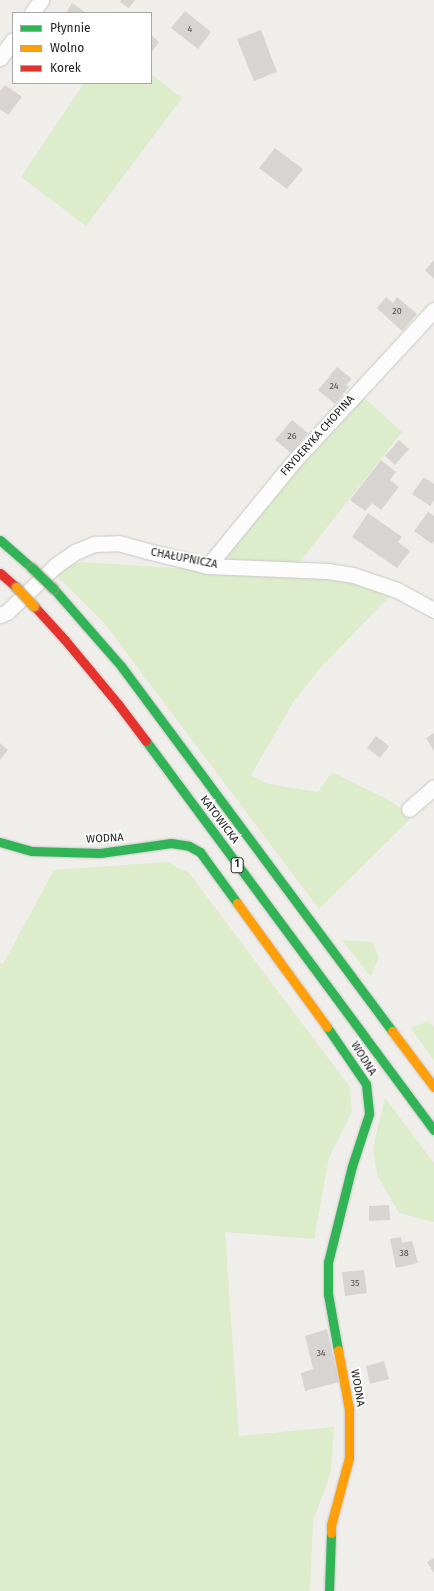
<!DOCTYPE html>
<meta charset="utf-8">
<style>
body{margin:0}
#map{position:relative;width:434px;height:1591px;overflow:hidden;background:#f0eeeb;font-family:"Fira Sans",sans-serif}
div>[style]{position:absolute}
.grass>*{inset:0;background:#ddeccb}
.building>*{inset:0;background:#d7d4d2}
.roads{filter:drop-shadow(0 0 1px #c9c8c7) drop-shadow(0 0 1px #c9c8c7)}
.street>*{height:15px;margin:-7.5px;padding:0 7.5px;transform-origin:7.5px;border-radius:7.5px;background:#fdfcfc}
.fast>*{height:9px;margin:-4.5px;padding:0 4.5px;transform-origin:4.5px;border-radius:4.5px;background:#30b455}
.slow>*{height:9px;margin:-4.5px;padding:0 4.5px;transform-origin:4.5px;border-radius:4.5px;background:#ff9f0a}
.jam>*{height:9px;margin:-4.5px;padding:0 4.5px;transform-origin:4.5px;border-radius:4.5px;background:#e5322d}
.bridges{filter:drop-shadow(0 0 1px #a79c86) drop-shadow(0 0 1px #a79c86)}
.fast-bridge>*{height:9px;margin:-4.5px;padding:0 4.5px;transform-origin:4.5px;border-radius:4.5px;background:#30b455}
.slow-bridge>*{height:9px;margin:-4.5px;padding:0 4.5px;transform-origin:4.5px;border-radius:4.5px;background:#ff9f0a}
span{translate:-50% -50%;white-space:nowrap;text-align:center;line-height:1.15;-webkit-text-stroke:3.5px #fff;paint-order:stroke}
.number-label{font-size:9px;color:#4f4e4e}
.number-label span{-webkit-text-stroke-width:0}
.shield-label span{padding:1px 3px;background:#fff;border:1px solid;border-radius:3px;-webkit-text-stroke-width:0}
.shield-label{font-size:10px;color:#222;font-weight:700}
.street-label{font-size:11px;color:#222}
.legend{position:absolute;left:12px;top:12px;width:140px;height:72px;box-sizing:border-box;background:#fff;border:1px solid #a7a7a7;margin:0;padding:5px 7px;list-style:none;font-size:12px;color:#222}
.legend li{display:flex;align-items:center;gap:8px;height:20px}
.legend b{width:20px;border:1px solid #a7a7a7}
</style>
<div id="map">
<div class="grass">
<div style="clip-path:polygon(151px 74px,182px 98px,86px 226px,21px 177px,84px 83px,151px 83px)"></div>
<div style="clip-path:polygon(362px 398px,369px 402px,402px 432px,299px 563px,230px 561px,227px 550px,311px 450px)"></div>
<div style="clip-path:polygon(81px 562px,349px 579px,391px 595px,322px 666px,294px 701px,251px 775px,268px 784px,318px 792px,332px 772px,391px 801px,412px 817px,319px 909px,105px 624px,56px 575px,70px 565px)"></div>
<div style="clip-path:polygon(167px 862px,189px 873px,350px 1087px,352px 1112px,329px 1158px,314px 1239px,225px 1232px,239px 1436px,334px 1427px,331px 1472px,313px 1521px,310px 1591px,0 1591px,0 963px,3px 964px,54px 870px)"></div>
<div style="clip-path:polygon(342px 940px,372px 942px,379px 957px,371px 977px)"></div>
<div style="clip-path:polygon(429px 1021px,434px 1027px,434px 1061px,411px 1028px)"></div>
<div style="clip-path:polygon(385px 1098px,434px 1163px,434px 1222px,399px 1213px,377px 1175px,373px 1147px)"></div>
</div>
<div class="building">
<div style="clip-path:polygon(121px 0,135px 0,129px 8px,120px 2px)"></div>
<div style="clip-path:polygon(72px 3px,86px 13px,66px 13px)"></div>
<div style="clip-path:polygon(185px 11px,211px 32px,198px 49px,171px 28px)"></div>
<div style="clip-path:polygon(261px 30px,277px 72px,254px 81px,237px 39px)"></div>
<div style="clip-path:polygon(151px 35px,159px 42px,151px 53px)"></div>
<div style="clip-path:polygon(5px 85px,22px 97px,8px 115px,0 109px,0 91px)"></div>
<div style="clip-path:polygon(275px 148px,303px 169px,287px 189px,259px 168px)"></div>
<div style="clip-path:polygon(434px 260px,434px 279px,425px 270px)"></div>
<div style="clip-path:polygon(386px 297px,393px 303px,397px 297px,417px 314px,402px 331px,377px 308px)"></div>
<div style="clip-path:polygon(337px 367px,352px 379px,346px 385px,349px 387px,335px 404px,318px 390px)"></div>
<div style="clip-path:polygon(292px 420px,308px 433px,291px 453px,275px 440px)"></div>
<div style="clip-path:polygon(399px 440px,409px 449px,395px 465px,385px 456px)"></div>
<div style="clip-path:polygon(381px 460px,396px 472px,390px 480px,399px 487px,381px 510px,372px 503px,365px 511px,350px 500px)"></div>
<div style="clip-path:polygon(424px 477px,434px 484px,434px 500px,430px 506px,412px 494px)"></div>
<div style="clip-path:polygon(428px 512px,434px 516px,434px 541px,432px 544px,414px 531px)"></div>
<div style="clip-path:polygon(368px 513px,402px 537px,398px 542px,410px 551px,397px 568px,352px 537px)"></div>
<div style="clip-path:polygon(434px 733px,434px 751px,426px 738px)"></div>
<div style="clip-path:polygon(376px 736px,389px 746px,380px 758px,367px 748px)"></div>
<div style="clip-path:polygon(0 743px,8px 750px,0 760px)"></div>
<div style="clip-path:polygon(389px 1205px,390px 1220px,369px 1221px,369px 1206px)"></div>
<div style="clip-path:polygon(401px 1237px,402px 1243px,412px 1241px,418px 1263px,396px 1268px,390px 1239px)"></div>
<div style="clip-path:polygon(364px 1270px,367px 1293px,345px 1296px,342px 1272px)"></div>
<div style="clip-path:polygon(327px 1329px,339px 1382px,305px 1391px,301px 1373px,313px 1369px,305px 1336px)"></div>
<div style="clip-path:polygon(384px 1361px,389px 1379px,370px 1384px,366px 1366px)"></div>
<div style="clip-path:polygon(434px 1558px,434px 1573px,427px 1562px)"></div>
</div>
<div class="roads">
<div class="street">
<div style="left:32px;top:13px;width:16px;rotate:-55deg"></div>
<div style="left:0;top:58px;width:22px;rotate:-54deg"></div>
<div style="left:208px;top:566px;width:136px;rotate:-50.7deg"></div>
<div style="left:294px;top:461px;width:206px;rotate:-47.2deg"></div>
<div style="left:0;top:615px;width:8px;rotate:-23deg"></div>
<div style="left:7px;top:612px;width:66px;rotate:-43.8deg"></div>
<div style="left:55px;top:566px;width:24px;rotate:-35deg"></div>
<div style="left:75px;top:552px;width:21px;rotate:-23deg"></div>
<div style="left:94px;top:544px;width:24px;rotate:-2deg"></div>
<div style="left:118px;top:543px;width:30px;rotate:15deg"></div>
<div style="left:147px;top:551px;width:63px;rotate:13.8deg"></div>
<div style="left:208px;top:566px;width:120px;rotate:2.4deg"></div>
<div style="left:328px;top:571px;width:25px;rotate:9deg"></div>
<div style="left:353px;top:575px;width:46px;rotate:18.8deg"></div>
<div style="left:397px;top:590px;width:42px;rotate:28.4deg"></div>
<div style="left:409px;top:809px;width:33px;rotate:-41deg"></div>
</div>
<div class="fast">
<div style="left:0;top:540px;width:43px;rotate:41.2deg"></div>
<div style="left:53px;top:588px;width:103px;rotate:48.9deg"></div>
<div style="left:121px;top:666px;width:455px;rotate:53.4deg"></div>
<div style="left:146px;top:741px;width:484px;rotate:53.5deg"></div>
<div style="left:0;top:842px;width:33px;rotate:16deg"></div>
<div style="left:32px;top:851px;width:68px;rotate:1.7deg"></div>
<div style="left:100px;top:853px;width:72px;rotate:-8deg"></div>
<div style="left:171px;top:843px;width:18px;rotate:9deg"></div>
<div style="left:189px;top:846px;width:13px;rotate:29deg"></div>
<div style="left:200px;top:852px;width:63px;rotate:54deg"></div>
<div style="left:327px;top:1027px;width:69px;rotate:55.6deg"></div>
<div style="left:366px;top:1084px;width:30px;rotate:84deg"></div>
<div style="left:369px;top:1114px;width:55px;rotate:108.1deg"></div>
<div style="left:352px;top:1166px;width:99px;rotate:104deg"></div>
<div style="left:328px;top:1262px;width:32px;rotate:90deg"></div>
<div style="left:328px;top:1294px;width:57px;rotate:79.9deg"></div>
<div style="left:329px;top:1591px;width:58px;rotate:-88deg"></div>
</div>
<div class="slow">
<div style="left:237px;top:903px;width:153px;rotate:54deg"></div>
<div style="left:392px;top:1031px;width:70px;rotate:53.1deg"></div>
<div style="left:331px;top:1533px;width:8px;rotate:-90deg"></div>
<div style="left:331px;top:1525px;width:69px;rotate:-75deg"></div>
<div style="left:349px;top:1458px;width:49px;rotate:-90deg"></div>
<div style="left:349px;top:1409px;width:60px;rotate:-100.6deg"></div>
</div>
<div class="jam">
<div style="left:0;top:573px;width:21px;rotate:41deg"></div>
<div style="left:34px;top:606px;width:46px;rotate:47.6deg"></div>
<div style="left:65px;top:640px;width:83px;rotate:50.4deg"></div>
<div style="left:118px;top:704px;width:46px;rotate:52.9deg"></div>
</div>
</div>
<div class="bridges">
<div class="fast-bridge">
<div style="left:32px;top:568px;width:29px;rotate:44deg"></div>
</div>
<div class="slow-bridge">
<div style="left:16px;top:587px;width:26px;rotate:47deg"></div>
</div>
</div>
<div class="number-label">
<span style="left:190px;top:29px">4</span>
<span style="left:397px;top:311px">20</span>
<span style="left:334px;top:386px">24</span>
<span style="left:292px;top:436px">26</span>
<span style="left:404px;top:1253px">38</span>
<span style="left:355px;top:1283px">35</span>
<span style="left:321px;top:1353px">34</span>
</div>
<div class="shield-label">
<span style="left:237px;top:865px">1</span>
</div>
<div class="street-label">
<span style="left:318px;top:436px;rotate:-48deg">FRYDERYKA CHOPINA</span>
<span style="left:184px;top:559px;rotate:11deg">CHAŁUPNICZA</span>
<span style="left:219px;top:820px;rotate:53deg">KATOWICKA</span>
<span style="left:105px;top:839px;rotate:-3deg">WODNA</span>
<span style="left:363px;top:1059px;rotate:58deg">WODNA</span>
<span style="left:357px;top:1388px;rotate:80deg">WODNA</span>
</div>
<ul class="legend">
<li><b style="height:5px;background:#30b455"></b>Płynnie</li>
<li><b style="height:5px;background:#ff9f0a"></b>Wolno</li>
<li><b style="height:5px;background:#e5322d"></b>Korek</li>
</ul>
</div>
